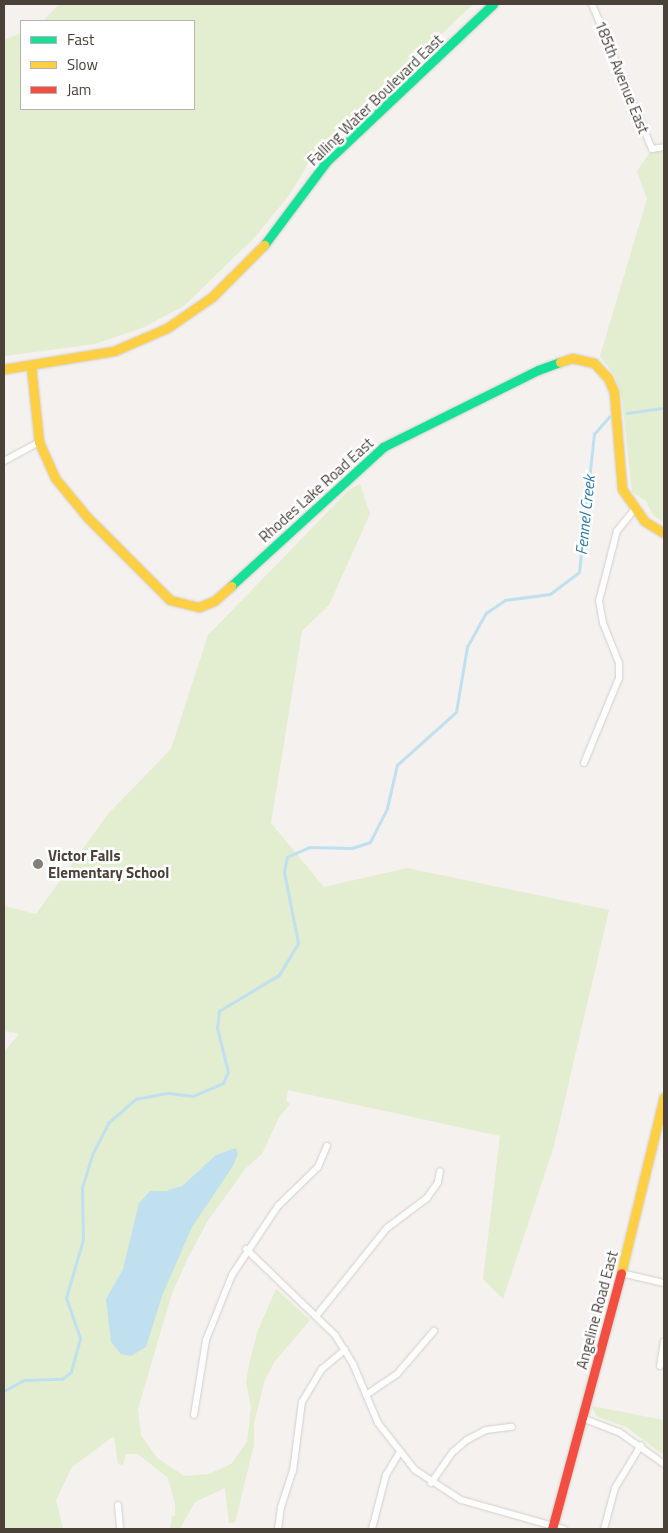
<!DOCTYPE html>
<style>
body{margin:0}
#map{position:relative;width:668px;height:1533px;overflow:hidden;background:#f4f1ee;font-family:"Titillium Web",sans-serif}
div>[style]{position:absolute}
.green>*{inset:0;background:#e3edcf}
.water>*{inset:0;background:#c0e0f0}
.stream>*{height:2.5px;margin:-1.25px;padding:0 1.25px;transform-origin:1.25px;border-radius:1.25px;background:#c0e0f0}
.roads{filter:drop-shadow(0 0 1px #d2cfcb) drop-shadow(0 0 1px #d2cfcb)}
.street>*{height:6px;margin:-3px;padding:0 3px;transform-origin:3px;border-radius:3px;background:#fdfdfc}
.fast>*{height:9px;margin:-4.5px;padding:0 4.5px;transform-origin:4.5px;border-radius:4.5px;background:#16e098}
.slow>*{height:9px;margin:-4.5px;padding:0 4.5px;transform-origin:4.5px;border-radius:4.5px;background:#ffcf43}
.jam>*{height:9px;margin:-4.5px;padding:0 4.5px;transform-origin:4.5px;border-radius:4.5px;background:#f24e42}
.dots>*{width:14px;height:14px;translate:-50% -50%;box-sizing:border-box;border:2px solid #fff;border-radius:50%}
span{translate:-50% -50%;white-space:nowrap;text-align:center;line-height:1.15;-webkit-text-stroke:5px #fff;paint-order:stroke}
.street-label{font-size:15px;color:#4a4239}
.poi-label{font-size:15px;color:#4a4239;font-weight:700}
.left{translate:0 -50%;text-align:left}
.water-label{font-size:16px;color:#2e7ca6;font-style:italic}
.frame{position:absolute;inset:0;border:5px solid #4a4239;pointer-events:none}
.legend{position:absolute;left:20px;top:20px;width:175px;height:90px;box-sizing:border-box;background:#fff;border:1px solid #b7b3b0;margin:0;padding:6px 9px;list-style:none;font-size:15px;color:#4a4239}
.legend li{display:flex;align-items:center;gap:10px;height:25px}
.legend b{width:25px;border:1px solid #b7b3b0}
</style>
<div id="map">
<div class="green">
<div style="clip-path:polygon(59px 4px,473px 4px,311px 159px,290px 194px,254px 238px,184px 306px,142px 328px,95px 344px,4px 356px,4px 40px,21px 33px,21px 109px,194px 109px,194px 21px,43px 21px)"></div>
<div style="clip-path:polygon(664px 147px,664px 523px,653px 515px,646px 501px,632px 492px,622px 399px,615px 376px,600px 356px,647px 199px,637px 171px,652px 149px)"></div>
<div style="clip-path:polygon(360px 484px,370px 514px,329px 605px,302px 631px,271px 823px,324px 887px,407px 868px,609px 910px,554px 1146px,503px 1299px,483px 1279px,500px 1136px,288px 1090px,286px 1101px,290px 1104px,279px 1117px,262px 1154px,245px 1169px,207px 1222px,188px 1258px,172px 1293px,138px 1409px,141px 1435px,157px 1458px,184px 1476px,209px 1474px,231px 1464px,247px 1442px,251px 1407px,246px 1382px,250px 1360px,258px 1330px,276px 1289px,310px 1320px,275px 1361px,265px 1379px,254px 1423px,254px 1445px,235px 1522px,229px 1523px,225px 1488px,195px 1502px,180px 1529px,170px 1529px,172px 1516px,175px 1516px,175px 1504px,168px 1478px,138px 1454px,126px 1454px,123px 1465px,118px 1464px,114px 1436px,72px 1467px,56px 1500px,63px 1529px,4px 1529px,4px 1052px,19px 1034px,4px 1031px,4px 906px,36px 914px,108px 814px,171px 749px,208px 635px,349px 490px)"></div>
<div style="clip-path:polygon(592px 1406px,664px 1420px,664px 1455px,626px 1427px,596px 1416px)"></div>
</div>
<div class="water">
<div style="clip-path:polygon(236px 1148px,238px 1154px,233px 1166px,192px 1227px,162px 1296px,146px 1347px,131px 1356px,121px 1354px,111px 1342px,106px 1299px,123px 1269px,139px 1203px,150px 1191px,166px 1191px,182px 1186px,216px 1155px)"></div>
</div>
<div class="stream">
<div style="left:627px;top:413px;width:37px;rotate:-8deg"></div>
<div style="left:4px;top:1391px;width:23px;rotate:-29deg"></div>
<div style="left:24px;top:1380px;width:38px;rotate:-2deg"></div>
<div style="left:62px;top:1379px;width:11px;rotate:-38deg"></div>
<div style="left:71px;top:1372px;width:35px;rotate:-75deg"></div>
<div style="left:80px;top:1338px;width:42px;rotate:-109.3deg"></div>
<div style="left:66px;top:1298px;width:60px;rotate:-73.7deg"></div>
<div style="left:83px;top:1240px;width:52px;rotate:-91.1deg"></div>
<div style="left:82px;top:1188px;width:34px;rotate:-73deg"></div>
<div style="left:92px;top:1155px;width:36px;rotate:-63deg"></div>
<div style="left:108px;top:1123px;width:37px;rotate:-41deg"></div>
<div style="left:136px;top:1099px;width:33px;rotate:-11deg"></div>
<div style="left:168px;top:1093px;width:25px;rotate:7deg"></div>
<div style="left:193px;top:1096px;width:33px;rotate:-23deg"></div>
<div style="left:223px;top:1083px;width:12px;rotate:-66deg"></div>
<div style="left:228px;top:1072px;width:45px;rotate:-104deg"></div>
<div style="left:217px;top:1028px;width:17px;rotate:-83deg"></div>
<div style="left:219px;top:1011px;width:70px;rotate:-31deg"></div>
<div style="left:279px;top:975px;width:37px;rotate:-59deg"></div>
<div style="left:298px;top:943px;width:72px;rotate:-101.2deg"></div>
<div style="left:284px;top:872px;width:15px;rotate:-79deg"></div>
<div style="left:287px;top:857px;width:24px;rotate:-24deg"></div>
<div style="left:309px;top:847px;width:43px;rotate:1.3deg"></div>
<div style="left:352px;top:848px;width:19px;rotate:-18deg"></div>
<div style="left:370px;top:842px;width:38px;rotate:-63deg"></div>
<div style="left:387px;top:808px;width:44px;rotate:-76.9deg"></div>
<div style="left:397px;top:765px;width:79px;rotate:-41.9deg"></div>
<div style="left:456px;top:712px;width:66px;rotate:-80.4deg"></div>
<div style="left:467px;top:647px;width:39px;rotate:-61deg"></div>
<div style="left:486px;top:613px;width:23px;rotate:-34deg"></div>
<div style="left:505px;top:600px;width:45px;rotate:-7.6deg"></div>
<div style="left:550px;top:594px;width:36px;rotate:-37deg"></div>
<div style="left:579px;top:572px;width:139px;rotate:-83.8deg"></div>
<div style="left:594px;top:434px;width:23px;rotate:-49deg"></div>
</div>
<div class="roads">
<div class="street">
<div style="left:592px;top:4px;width:157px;rotate:67.5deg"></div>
<div style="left:652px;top:149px;width:12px;rotate:-9deg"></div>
<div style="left:4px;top:461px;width:40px;rotate:-28deg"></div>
<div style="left:584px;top:763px;width:92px;rotate:-67.6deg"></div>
<div style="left:619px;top:678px;width:15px;rotate:-90deg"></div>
<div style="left:619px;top:663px;width:43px;rotate:-111.8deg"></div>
<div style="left:603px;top:623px;width:22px;rotate:-100deg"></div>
<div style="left:599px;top:601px;width:72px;rotate:-75.6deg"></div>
<div style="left:617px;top:531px;width:28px;rotate:-51deg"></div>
<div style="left:246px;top:1249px;width:124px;rotate:44deg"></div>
<div style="left:335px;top:1335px;width:34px;rotate:58deg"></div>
<div style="left:353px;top:1364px;width:64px;rotate:67deg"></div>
<div style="left:378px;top:1423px;width:60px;rotate:51.8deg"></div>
<div style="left:415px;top:1470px;width:55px;rotate:33.1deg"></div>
<div style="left:461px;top:1500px;width:107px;rotate:15.7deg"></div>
<div style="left:621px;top:1273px;width:44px;rotate:13.1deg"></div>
<div style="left:317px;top:1315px;width:112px;rotate:-51.2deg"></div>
<div style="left:387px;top:1228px;width:50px;rotate:-36.9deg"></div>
<div style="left:427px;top:1198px;width:19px;rotate:-55deg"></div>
<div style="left:438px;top:1182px;width:11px;rotate:-80deg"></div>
<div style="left:660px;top:1366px;width:25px;rotate:-81deg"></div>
<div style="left:366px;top:1395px;width:37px;rotate:-34deg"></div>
<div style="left:397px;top:1374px;width:57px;rotate:-49.3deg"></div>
<div style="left:194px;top:1415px;width:76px;rotate:-80.9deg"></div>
<div style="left:206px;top:1340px;width:70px;rotate:-68.2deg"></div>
<div style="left:232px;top:1275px;width:83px;rotate:-56.3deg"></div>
<div style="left:278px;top:1206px;width:56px;rotate:-44.3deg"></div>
<div style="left:318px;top:1167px;width:23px;rotate:-67deg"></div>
<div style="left:582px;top:1418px;width:40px;rotate:21deg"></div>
<div style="left:619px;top:1432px;width:55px;rotate:35.4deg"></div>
<div style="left:431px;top:1483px;width:38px;rotate:-55deg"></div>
<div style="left:453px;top:1452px;width:18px;rotate:-41deg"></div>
<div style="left:467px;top:1440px;width:21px;rotate:-28deg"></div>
<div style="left:486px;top:1430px;width:26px;rotate:-7deg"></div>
<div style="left:118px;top:1505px;width:24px;rotate:85deg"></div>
<div style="left:278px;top:1529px;width:22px;rotate:-82deg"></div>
<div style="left:281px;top:1507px;width:38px;rotate:-72deg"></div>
<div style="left:293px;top:1471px;width:70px;rotate:-82.6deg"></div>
<div style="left:302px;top:1402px;width:39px;rotate:-59deg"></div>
<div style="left:322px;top:1369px;width:30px;rotate:-40deg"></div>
<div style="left:372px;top:1529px;width:56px;rotate:-75.5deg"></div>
<div style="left:386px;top:1475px;width:26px;rotate:-59deg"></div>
<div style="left:604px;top:1529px;width:42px;rotate:-75deg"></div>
<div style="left:615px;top:1488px;width:50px;rotate:-58.8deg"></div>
</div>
<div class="fast">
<div style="left:264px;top:245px;width:104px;rotate:-53.2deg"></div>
<div style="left:326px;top:162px;width:230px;rotate:-43.4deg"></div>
<div style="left:231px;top:586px;width:206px;rotate:-42.4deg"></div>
<div style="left:383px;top:447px;width:173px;rotate:-26.4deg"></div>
<div style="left:538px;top:370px;width:23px;rotate:-20deg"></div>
</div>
<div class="slow">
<div style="left:560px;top:362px;width:13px;rotate:-18deg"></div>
<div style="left:572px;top:358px;width:23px;rotate:13deg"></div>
<div style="left:594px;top:363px;width:21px;rotate:47deg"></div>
<div style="left:608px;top:378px;width:15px;rotate:67deg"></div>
<div style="left:614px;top:392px;width:97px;rotate:85.3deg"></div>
<div style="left:622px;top:489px;width:39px;rotate:55deg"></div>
<div style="left:644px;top:521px;width:23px;rotate:31deg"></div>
<div style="left:31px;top:366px;width:76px;rotate:84deg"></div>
<div style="left:39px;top:442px;width:39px;rotate:66deg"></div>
<div style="left:55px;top:478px;width:52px;rotate:50.5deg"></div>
<div style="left:88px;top:518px;width:116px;rotate:45deg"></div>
<div style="left:170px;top:600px;width:30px;rotate:14deg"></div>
<div style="left:199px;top:607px;width:16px;rotate:-22deg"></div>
<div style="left:214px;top:601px;width:23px;rotate:-41deg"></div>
<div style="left:4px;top:369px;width:111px;rotate:-9.3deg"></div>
<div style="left:114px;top:351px;width:58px;rotate:-23.5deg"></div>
<div style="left:167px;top:328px;width:55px;rotate:-34.6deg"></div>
<div style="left:212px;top:297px;width:74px;rotate:-45deg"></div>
<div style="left:621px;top:1273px;width:181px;rotate:-76.3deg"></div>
</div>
<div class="jam">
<div style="left:552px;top:1529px;width:265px;rotate:-74.9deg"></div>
</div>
</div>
<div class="dots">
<div style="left:38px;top:864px;background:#867f78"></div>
</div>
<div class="street-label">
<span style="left:622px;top:77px;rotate:68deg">185th Avenue East</span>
<span style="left:375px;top:100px;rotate:-44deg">Falling Water Boulevard East</span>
<span style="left:316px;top:490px;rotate:-42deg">Rhodes Lake Road East</span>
<span style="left:597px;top:1310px;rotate:-75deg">Angeline Road East</span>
</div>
<div class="poi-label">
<span class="left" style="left:48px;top:864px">Victor Falls<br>Elementary School</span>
</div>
<div class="water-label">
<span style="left:585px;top:515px;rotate:-84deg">Fennel Creek</span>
</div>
<div class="frame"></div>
<ul class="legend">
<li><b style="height:6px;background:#16e098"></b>Fast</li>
<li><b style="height:6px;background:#ffcf43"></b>Slow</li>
<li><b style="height:6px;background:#f24e42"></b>Jam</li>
</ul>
</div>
